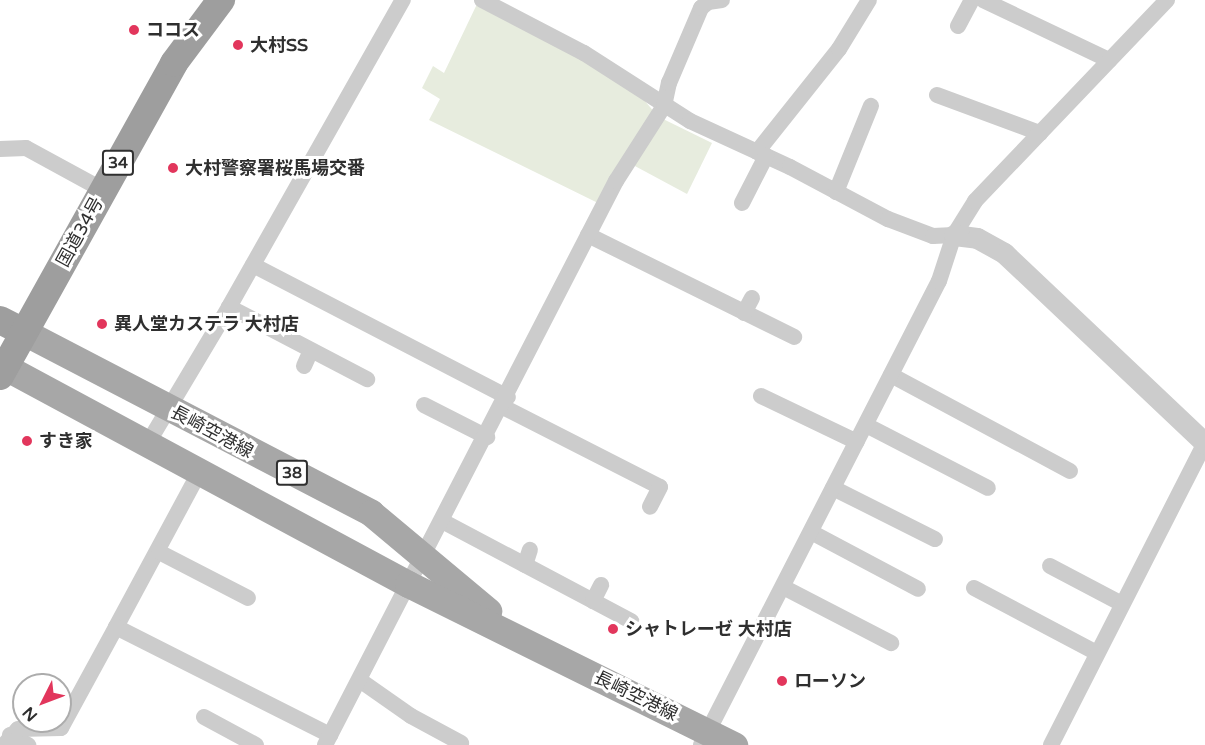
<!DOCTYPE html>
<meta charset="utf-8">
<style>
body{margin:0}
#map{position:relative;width:1205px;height:745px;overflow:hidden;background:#fff;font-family:"Varela Round","Noto Sans JP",sans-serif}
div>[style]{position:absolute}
.green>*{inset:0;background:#e7ecde}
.minor>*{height:16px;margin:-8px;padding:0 8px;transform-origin:8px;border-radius:8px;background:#ccc}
.tertiary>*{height:21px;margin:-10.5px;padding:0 10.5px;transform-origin:10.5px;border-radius:10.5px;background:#ccc}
.primary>*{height:27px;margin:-13.5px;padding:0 13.5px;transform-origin:13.5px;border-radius:13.5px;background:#a7a7a7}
.trunk>*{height:28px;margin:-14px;padding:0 14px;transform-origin:14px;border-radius:14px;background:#9e9e9e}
.dots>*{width:16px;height:16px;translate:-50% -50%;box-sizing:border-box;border:3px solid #fff;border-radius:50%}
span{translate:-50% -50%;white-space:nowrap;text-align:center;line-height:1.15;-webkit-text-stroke:6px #fff;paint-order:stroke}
.shield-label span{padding:2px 4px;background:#fff;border:2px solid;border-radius:4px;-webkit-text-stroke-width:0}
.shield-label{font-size:16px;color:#2f2f2f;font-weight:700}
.poi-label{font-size:18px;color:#2f2f2f;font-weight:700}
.left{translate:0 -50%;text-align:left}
.street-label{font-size:18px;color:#2f2f2f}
.north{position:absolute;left:12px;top:673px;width:60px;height:60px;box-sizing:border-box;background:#fff;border:2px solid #acacac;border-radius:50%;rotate:228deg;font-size:16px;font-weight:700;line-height:24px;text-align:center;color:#2f2f2f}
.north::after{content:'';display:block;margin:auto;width:21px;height:27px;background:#e2365c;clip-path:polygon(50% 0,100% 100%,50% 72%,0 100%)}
</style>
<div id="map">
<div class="green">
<div style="clip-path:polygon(477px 4px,583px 59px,644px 100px,656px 114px,600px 204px,429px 120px,440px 99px,422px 88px,433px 66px,444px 73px)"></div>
<div style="clip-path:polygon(659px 117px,712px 143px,687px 194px,633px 165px)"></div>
</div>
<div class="minor">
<div style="left:482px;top:0;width:115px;rotate:27.5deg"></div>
<div style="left:584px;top:53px;width:126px;rotate:32.7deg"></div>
<div style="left:690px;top:121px;width:110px;rotate:24.7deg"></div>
<div style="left:790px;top:167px;width:111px;rotate:28deg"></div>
<div style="left:888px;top:219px;width:48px;rotate:20.7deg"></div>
<div style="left:933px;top:236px;width:21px;rotate:-3deg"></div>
<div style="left:983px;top:0;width:140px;rotate:25.5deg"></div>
<div style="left:958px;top:26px;width:30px;rotate:-62deg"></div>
<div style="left:937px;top:95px;width:110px;rotate:20.3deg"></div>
<div style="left:0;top:149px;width:26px;rotate:-2deg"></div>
<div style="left:26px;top:148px;width:88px;rotate:28.6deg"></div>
<div style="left:757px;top:152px;width:132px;rotate:-51.5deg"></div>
<div style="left:839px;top:49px;width:57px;rotate:-58.5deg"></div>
<div style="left:836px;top:192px;width:93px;rotate:-67.9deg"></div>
<div style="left:742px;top:203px;width:53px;rotate:-62.9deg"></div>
<div style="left:588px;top:235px;width:230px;rotate:26.3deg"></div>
<div style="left:253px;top:265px;width:287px;rotate:27.4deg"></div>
<div style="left:229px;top:307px;width:156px;rotate:27.6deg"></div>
<div style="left:744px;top:313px;width:17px;rotate:-62deg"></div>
<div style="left:304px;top:366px;width:17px;rotate:-66deg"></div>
<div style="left:891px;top:375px;width:203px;rotate:28.2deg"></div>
<div style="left:761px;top:396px;width:106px;rotate:25.6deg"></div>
<div style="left:424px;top:405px;width:71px;rotate:26.9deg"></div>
<div style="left:503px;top:407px;width:176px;rotate:27deg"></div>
<div style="left:660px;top:487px;width:22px;rotate:117deg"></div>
<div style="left:866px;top:425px;width:137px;rotate:27.3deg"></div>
<div style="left:148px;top:443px;width:158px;rotate:-59.2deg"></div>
<div style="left:229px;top:307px;width:353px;rotate:-60.5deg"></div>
<div style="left:200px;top:471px;width:177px;rotate:118.3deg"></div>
<div style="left:116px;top:627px;width:240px;rotate:26.8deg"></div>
<div style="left:833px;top:488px;width:114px;rotate:26.6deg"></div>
<div style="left:444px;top:522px;width:212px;rotate:27.9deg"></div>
<div style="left:811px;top:532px;width:121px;rotate:28deg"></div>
<div style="left:159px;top:552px;width:100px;rotate:27.3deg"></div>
<div style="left:525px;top:565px;width:16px;rotate:-72deg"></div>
<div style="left:1050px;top:566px;width:81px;rotate:27.8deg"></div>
<div style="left:783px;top:587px;width:122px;rotate:27.4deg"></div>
<div style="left:974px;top:588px;width:139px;rotate:27.9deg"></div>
<div style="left:593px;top:601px;width:18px;rotate:-63deg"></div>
<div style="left:361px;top:681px;width:61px;rotate:35deg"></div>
<div style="left:411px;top:716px;width:57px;rotate:28.4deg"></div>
<div style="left:204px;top:717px;width:59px;rotate:28.3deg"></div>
<div style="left:10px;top:735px;width:21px;rotate:29deg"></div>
<div style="left:4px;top:745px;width:21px;rotate:-49deg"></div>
<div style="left:18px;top:729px;width:43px;rotate:-1.3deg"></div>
<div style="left:61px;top:728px;width:115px;rotate:-61.4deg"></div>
<div style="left:325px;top:745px;width:635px;rotate:-62.71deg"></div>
<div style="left:616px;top:181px;width:89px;rotate:-57.4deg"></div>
<div style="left:664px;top:106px;width:24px;rotate:-78deg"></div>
<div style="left:669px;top:83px;width:82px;rotate:-66.9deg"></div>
<div style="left:701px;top:8px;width:9px;rotate:-41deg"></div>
<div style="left:708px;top:2px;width:14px;rotate:-8deg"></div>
<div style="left:701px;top:745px;width:521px;rotate:-62.85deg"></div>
<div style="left:939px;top:281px;width:48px;rotate:-71.9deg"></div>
<div style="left:954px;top:235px;width:40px;rotate:-58deg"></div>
<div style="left:975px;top:201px;width:278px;rotate:-46.3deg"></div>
<div style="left:1051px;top:745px;width:339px;rotate:-63deg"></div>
</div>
<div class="tertiary">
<div style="left:954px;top:235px;width:23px;rotate:7deg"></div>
<div style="left:977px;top:238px;width:31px;rotate:29deg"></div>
<div style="left:1004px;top:253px;width:277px;rotate:43.4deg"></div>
</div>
<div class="primary">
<div style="left:24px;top:332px;width:391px;rotate:27.5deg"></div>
<div style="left:371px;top:513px;width:153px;rotate:39.9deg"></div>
<div style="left:5px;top:367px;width:458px;rotate:28.3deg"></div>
<div style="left:408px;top:584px;width:364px;rotate:26.3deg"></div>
</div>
<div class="trunk">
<div style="left:0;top:320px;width:27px;rotate:27deg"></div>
<div style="left:0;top:376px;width:358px;rotate:-60.9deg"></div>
<div style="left:174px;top:63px;width:79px;rotate:-53.3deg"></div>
</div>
<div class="dots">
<div style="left:134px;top:30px;background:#e2365c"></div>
<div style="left:238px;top:45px;background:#e2365c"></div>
<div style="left:173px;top:168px;background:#e2365c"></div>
<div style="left:102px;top:324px;background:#e2365c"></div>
<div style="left:27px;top:441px;background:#e2365c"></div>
<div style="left:613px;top:629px;background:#e2365c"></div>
<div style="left:782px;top:681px;background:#e2365c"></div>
</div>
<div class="shield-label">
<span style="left:118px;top:163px">34</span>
<span style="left:292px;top:473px">38</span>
</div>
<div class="poi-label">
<span class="left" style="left:146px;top:30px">ココス</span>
<span class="left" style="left:250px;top:45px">大村SS</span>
<span class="left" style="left:185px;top:168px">大村警察署桜馬場交番</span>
<span class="left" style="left:114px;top:324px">異人堂カステラ 大村店</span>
<span class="left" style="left:39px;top:441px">すき家</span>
<span class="left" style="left:625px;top:629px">シャトレーゼ 大村店</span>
<span class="left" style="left:794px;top:681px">ローソン</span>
</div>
<div class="street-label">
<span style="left:80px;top:232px;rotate:-61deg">国道34号</span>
<span style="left:212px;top:432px;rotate:28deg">長崎空港線</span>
<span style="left:636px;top:696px;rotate:26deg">長崎空港線</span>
</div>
<div class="north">N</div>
</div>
